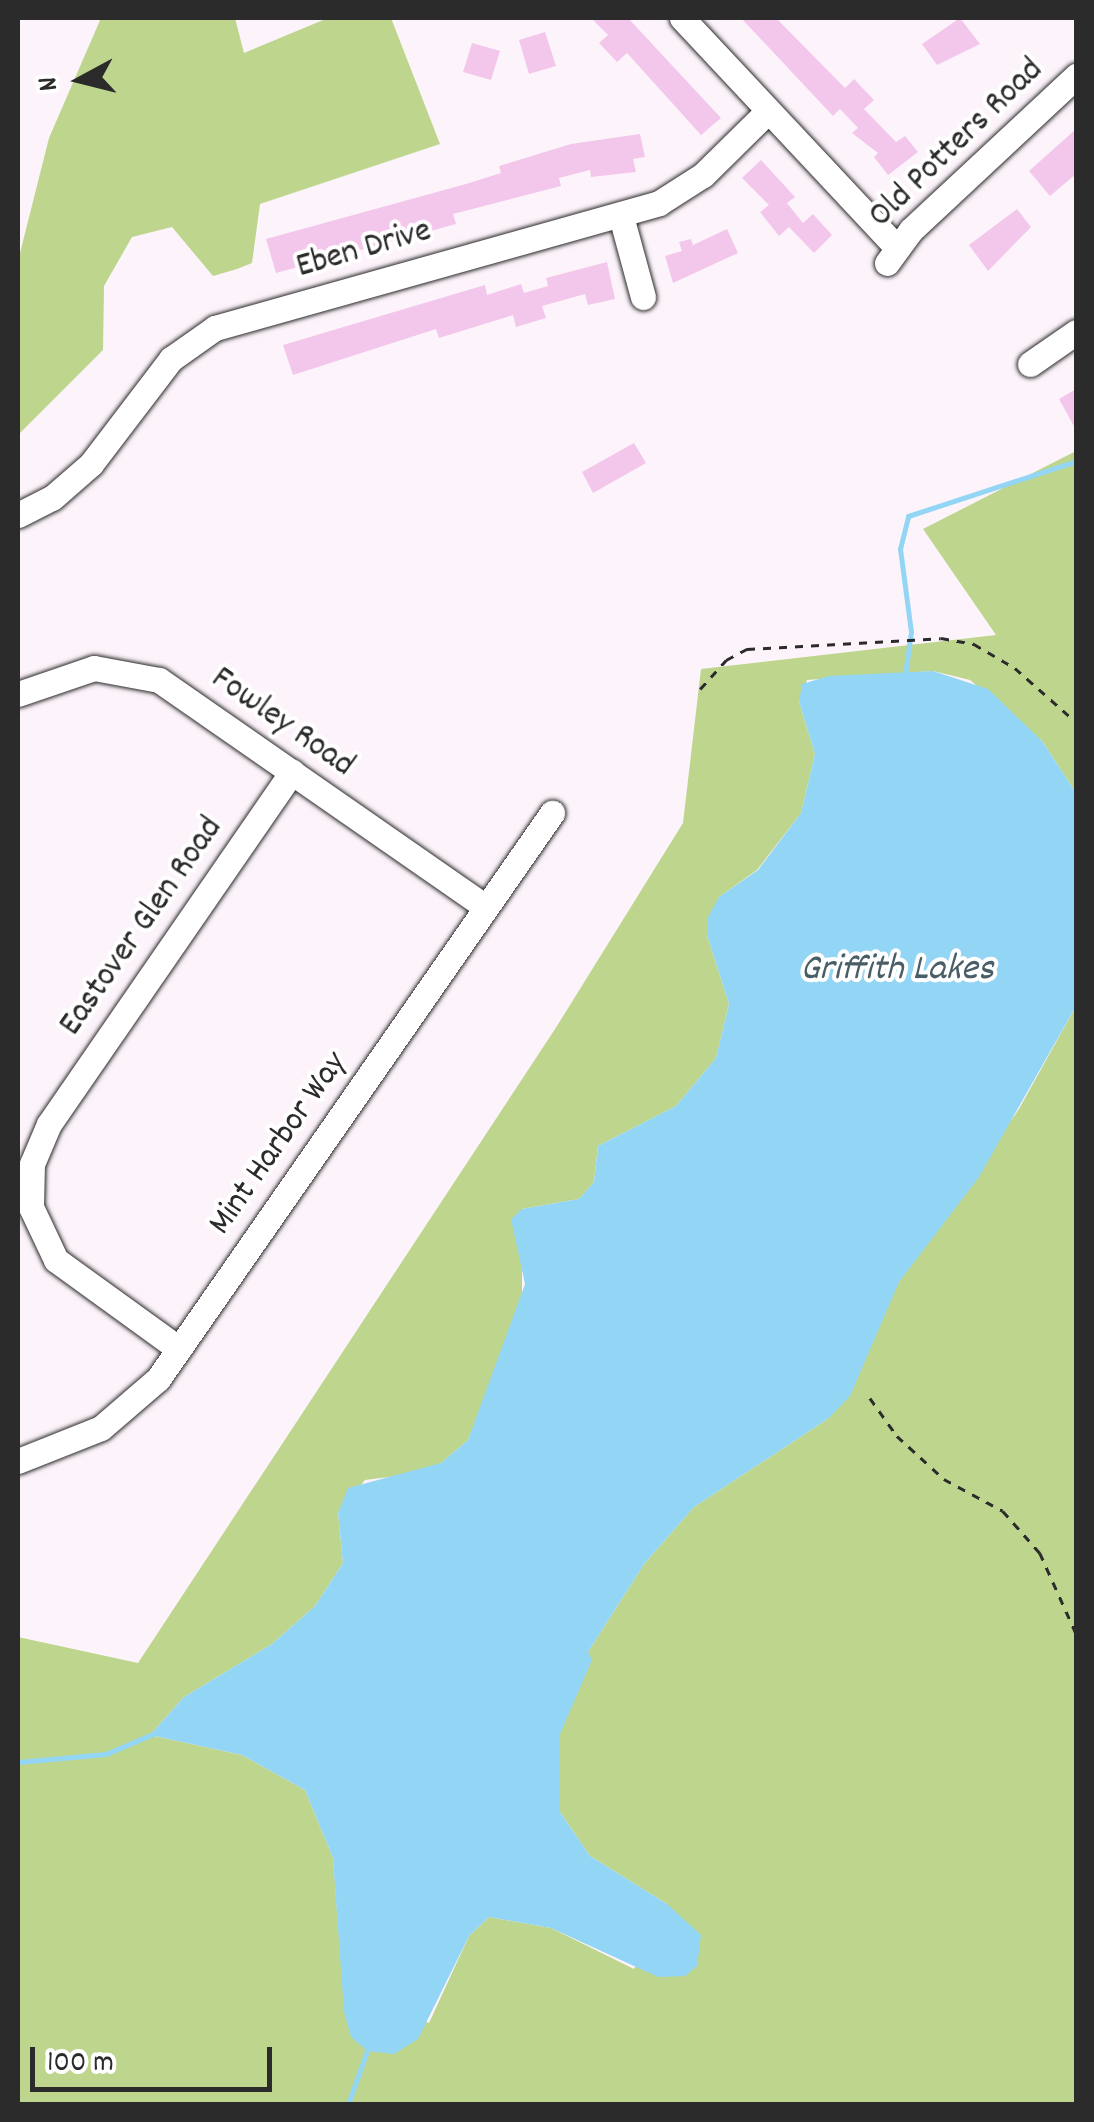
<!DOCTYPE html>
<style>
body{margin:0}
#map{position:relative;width:1094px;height:2122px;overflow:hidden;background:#fdf4fb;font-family:Dekko,sans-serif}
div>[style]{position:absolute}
.green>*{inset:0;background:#bdd58c}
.water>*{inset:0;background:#93d5f5}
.stream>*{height:5px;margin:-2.5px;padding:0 2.5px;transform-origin:2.5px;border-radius:2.5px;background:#93d5f5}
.building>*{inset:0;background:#f3c6eb}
.path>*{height:2.5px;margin-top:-1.25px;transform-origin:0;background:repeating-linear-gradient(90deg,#2b2b2b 0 8px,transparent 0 16px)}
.roads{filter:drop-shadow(0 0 2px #2b2b2b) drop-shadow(0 0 2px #2b2b2b)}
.minor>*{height:25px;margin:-12.5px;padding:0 12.5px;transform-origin:12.5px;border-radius:12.5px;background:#fff}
span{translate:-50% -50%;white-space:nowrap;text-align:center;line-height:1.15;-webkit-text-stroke:8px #fff;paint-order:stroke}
.street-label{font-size:35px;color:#2b2b2b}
.water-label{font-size:38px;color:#4a5e68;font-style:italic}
.frame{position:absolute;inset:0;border:20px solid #2b2b2b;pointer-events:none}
.north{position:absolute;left:30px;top:30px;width:100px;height:100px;-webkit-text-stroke:8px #fff;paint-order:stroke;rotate:263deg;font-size:28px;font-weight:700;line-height:40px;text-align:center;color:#2b2b2b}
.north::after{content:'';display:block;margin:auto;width:35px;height:45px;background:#2b2b2b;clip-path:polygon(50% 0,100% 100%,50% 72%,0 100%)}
.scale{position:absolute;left:30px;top:2047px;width:242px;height:45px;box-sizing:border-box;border:5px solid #2b2b2b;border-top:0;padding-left:12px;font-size:30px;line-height:35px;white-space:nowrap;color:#2b2b2b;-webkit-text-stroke:8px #fff;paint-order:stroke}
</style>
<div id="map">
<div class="green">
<div style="clip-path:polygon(101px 18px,235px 18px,244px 53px,328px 18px,391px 18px,440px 144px,260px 204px,252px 263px,237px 269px,213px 276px,172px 227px,132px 237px,104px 286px,103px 350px,18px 435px,18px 261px,49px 138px)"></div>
<div style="clip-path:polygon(1076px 451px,1076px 793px,1042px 741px,970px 680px,933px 671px,807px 680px,799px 702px,815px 754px,801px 813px,757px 870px,719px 897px,707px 935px,729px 1004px,716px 1058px,676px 1106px,598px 1146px,594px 1182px,579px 1199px,522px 1209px,522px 1302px,468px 1440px,441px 1463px,413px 1474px,365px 1480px,338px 1513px,343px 1563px,315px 1606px,272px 1644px,184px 1697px,150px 1735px,242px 1755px,305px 1790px,333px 1858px,343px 1989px,429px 2023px,469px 1936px,489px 1917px,551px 1928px,634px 1969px,667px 1904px,590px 1856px,560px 1812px,560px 1734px,588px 1652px,644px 1564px,694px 1507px,829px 1418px,899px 1282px,1019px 1109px,1076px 1006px,1076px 2104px,18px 2104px,18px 1637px,138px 1663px,557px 1026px,683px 823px,701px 669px,996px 635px,923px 529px)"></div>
</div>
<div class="water">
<div style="clip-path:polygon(933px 671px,988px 689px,1042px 741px,1076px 793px,1076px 1006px,979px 1177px,899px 1282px,850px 1396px,829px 1418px,694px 1507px,644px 1564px,588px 1652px,592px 1660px,560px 1734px,560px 1812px,590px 1856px,667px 1904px,701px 1935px,697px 1966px,685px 1976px,658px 1977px,551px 1928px,489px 1917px,469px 1936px,418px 2039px,394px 2054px,367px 2051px,351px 2037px,344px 2012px,333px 1858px,305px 1790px,242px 1755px,150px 1735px,184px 1697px,272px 1644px,315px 1606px,343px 1563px,338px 1513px,348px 1488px,441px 1463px,468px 1440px,525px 1284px,511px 1219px,522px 1209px,579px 1199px,594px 1182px,598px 1146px,676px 1106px,716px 1058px,729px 1004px,707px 935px,708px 917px,719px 897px,758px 870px,801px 813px,815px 754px,799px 702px,802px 684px,829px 676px)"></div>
</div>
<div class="stream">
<div style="left:905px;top:675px;width:43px;rotate:-82.1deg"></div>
<div style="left:911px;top:632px;width:84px;rotate:-97.5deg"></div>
<div style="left:900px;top:549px;width:34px;rotate:-76deg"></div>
<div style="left:908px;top:516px;width:177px;rotate:-18.1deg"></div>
<div style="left:18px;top:1762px;width:88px;rotate:-5.2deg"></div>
<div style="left:106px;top:1754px;width:53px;rotate:-23.2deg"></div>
<div style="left:348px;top:2104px;width:59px;rotate:-70.3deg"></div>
</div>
<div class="building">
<div style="clip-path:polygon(591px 18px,628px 18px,721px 118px,701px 135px,627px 53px,617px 62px,599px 43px,608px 35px)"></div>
<div style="clip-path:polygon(741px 18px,776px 18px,845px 88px,854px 79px,874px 100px,864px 109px,896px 142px,905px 136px,918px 152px,888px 175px,874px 157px,878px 153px,852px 133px,858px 128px,840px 109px,833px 116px)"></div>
<div style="clip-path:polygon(960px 18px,980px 44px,937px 65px,922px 44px)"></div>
<div style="clip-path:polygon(545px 32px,556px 66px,529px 74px,519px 40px)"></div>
<div style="clip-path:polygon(472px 43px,500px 51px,491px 80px,463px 72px)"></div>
<div style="clip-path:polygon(1076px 129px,1076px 174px,1050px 196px,1029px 171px)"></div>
<div style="clip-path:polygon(640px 134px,645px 157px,633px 159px,636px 172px,591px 177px,590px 170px,559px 178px,561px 186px,453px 214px,456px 224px,276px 273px,266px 239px,466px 184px,501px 173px,499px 166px,571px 144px)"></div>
<div style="clip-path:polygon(761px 160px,795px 197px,787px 203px,803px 223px,813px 214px,832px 235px,814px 253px,789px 227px,779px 236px,760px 212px,769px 205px,742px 178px)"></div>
<div style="clip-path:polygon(1017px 209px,1031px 227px,988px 271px,969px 245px)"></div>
<div style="clip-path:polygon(727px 229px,738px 253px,673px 283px,665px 256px,682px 251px,679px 242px,691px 239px,693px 245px)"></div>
<div style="clip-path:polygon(607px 262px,615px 299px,588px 305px,585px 294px,542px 306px,546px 318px,516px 327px,513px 315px,439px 338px,436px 329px,293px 375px,283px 345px,485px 285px,487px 295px,521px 284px,524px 293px,548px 286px,546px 278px)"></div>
<div style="clip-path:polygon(1076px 389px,1076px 430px,1059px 399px)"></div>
<div style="clip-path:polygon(634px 443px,646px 463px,593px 493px,582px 472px)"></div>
</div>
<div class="path">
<div style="left:700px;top:689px;width:39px;rotate:-48deg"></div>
<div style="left:726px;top:660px;width:24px;rotate:-28deg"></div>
<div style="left:747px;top:649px;width:194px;rotate:-3.2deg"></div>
<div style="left:941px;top:638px;width:34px;rotate:10deg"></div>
<div style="left:974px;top:644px;width:48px;rotate:30.3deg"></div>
<div style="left:1015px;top:668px;width:81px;rotate:41.5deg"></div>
<div style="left:870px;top:1398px;width:47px;rotate:54.6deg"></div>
<div style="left:897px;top:1436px;width:64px;rotate:42.5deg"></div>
<div style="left:944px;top:1479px;width:67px;rotate:28.5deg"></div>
<div style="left:1003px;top:1511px;width:56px;rotate:48.6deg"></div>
<div style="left:1040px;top:1553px;width:88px;rotate:65.8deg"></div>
</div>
<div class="roads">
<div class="minor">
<div style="left:682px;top:18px;width:313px;rotate:46.9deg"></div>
<div style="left:621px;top:216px;width:84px;rotate:74.8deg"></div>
<div style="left:887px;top:263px;width:41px;rotate:-54deg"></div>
<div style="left:911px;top:230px;width:226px;rotate:-43deg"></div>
<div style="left:1030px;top:364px;width:56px;rotate:-34.8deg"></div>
<div style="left:18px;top:515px;width:38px;rotate:-27deg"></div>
<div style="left:52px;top:498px;width:52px;rotate:-41.1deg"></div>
<div style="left:91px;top:464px;width:132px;rotate:-52.7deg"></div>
<div style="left:171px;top:359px;width:54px;rotate:-35.2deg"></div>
<div style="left:215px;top:328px;width:461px;rotate:-15.7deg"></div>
<div style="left:659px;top:203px;width:52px;rotate:-32.5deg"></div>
<div style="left:703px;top:175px;width:91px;rotate:-44.6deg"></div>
<div style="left:18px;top:694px;width:80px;rotate:-18.9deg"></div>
<div style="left:94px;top:668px;width:66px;rotate:10.5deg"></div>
<div style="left:159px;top:680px;width:398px;rotate:34.8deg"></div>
<div style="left:179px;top:1349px;width:152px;rotate:-144.1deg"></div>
<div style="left:56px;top:1260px;width:59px;rotate:-115.3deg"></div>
<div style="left:31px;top:1207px;width:43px;rotate:-88.7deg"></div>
<div style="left:32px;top:1164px;width:43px;rotate:-67deg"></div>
<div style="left:49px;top:1124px;width:428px;rotate:-55.4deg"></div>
<div style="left:18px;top:1461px;width:89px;rotate:-21.7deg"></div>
<div style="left:101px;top:1428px;width:75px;rotate:-40.7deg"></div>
<div style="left:158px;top:1379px;width:690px;rotate:-55.16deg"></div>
</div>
</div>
<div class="street-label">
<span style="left:957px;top:144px;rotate:-44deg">Old Potters Road</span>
<span style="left:364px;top:250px;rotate:-16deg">Eben Drive</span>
<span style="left:282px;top:723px;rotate:35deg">Fowley Road</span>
<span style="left:142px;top:927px;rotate:-55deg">Eastover Glen Road</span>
<span style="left:279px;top:1144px;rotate:-55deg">Mint Harbor Way</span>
</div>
<div class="water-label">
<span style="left:897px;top:971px">Griffith Lakes</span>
</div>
<div class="frame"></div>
<div class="north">N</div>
<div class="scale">100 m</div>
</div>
